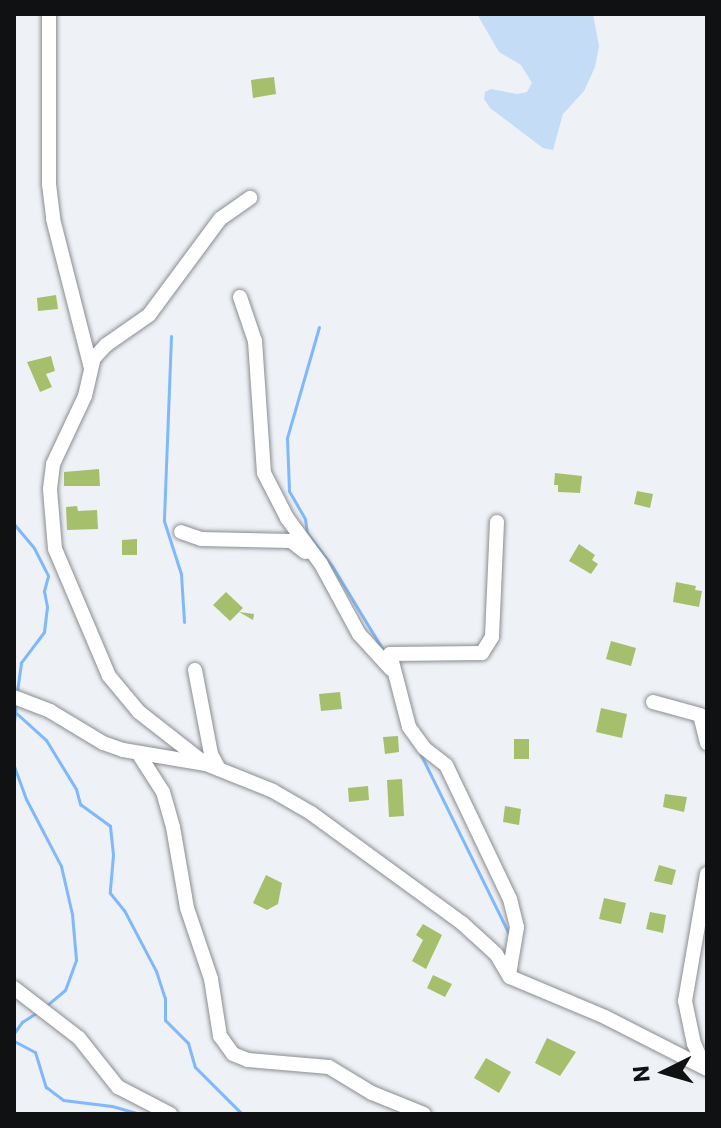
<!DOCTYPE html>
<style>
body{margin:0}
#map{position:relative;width:721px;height:1128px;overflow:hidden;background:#eef1f6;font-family:Commissioner,sans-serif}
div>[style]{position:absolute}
.green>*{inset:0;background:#c5dcf6}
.stream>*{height:3px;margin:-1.5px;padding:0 1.5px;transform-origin:1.5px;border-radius:1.5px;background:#7fb8fb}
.building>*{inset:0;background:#a6bf6c}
.roads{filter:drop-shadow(0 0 2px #898d90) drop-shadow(0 0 2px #898d90)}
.minor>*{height:14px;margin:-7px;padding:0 7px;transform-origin:7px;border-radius:7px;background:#fff}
span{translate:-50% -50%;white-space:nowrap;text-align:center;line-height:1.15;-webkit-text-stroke:7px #eef1f6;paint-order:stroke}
.frame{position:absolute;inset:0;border:16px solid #101113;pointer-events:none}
.north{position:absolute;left:625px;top:1032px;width:80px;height:80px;-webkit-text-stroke:6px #eef1f6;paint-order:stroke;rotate:265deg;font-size:22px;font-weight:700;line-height:32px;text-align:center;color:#101113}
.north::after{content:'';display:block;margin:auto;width:28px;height:36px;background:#101113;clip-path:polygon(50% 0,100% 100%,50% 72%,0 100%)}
</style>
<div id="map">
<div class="green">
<div style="clip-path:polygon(477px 14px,593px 14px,599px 46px,595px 67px,584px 91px,563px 114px,553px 150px,543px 148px,490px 108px,484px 99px,485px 92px,491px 89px,517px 94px,527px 92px,532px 83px,521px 65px,499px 52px)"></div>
</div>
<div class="stream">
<div style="left:319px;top:327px;width:116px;rotate:106.1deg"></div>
<div style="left:287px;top:438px;width:53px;rotate:87.8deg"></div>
<div style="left:289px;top:491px;width:32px;rotate:60deg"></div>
<div style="left:305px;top:519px;width:14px;rotate:82deg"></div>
<div style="left:307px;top:533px;width:41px;rotate:52.9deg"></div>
<div style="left:332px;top:566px;width:98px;rotate:58.7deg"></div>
<div style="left:171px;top:336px;width:185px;rotate:92.2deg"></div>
<div style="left:164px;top:521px;width:56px;rotate:72.2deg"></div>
<div style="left:181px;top:574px;width:48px;rotate:86.4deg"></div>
<div style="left:14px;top:524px;width:31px;rotate:50deg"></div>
<div style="left:34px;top:548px;width:31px;rotate:63deg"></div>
<div style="left:48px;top:576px;width:16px;rotate:105deg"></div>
<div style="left:44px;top:591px;width:16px;rotate:79deg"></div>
<div style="left:47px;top:607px;width:25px;rotate:97deg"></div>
<div style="left:44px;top:632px;width:39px;rotate:127deg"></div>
<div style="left:21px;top:663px;width:29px;rotate:98deg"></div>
<div style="left:15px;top:712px;width:42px;rotate:42.1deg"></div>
<div style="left:46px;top:740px;width:57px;rotate:58.5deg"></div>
<div style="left:76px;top:789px;width:16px;rotate:75deg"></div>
<div style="left:80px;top:804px;width:37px;rotate:36deg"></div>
<div style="left:110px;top:826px;width:29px;rotate:84deg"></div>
<div style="left:113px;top:855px;width:38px;rotate:95deg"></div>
<div style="left:110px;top:893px;width:22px;rotate:51deg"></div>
<div style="left:124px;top:910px;width:69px;rotate:62.3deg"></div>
<div style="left:156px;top:971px;width:28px;rotate:72deg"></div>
<div style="left:165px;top:998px;width:22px;rotate:90deg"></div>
<div style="left:165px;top:1020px;width:33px;rotate:45deg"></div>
<div style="left:188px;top:1043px;width:25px;rotate:74deg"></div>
<div style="left:195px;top:1067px;width:66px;rotate:45deg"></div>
<div style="left:14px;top:722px;width:18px;rotate:-84deg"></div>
<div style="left:419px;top:751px;width:204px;rotate:63.8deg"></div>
<div style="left:14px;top:766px;width:35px;rotate:70deg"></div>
<div style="left:26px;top:799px;width:76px;rotate:62.4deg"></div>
<div style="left:61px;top:866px;width:49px;rotate:77.1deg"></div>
<div style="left:72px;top:914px;width:46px;rotate:85deg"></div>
<div style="left:76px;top:960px;width:32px;rotate:110deg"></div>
<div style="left:65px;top:990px;width:26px;rotate:140deg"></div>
<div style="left:14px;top:1033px;width:14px;rotate:-54deg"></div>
<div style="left:22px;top:1022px;width:17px;rotate:-33deg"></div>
<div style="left:706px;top:1034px;width:14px;rotate:-86deg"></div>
<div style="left:14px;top:1041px;width:24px;rotate:28deg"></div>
<div style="left:35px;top:1052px;width:37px;rotate:73deg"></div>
<div style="left:46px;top:1087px;width:21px;rotate:37deg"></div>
<div style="left:63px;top:1100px;width:49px;rotate:7deg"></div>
<div style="left:112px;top:1106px;width:29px;rotate:16deg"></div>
</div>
<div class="building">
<div style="clip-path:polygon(274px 77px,276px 94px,253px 98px,251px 80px)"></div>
<div style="clip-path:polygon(56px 295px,58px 309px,38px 311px,37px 298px)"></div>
<div style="clip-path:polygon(51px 356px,55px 371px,46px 374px,52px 387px,40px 392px,27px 362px)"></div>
<div style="clip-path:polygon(99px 469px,100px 486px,64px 486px,64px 472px)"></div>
<div style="clip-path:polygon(555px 473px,582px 476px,580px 493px,558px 492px,558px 485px,554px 485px)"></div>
<div style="clip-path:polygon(637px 491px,653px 494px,650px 508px,634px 504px)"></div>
<div style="clip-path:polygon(77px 506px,78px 511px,97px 510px,98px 529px,67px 530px,66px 507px)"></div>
<div style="clip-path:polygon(137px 539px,137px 555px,122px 555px,122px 540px)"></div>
<div style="clip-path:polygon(579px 544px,595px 555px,592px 560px,598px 564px,591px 574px,569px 561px)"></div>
<div style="clip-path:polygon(676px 582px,696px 586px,695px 590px,702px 591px,699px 607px,673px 602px)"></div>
<div style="clip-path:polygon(226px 592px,243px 608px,239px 612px,254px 614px,253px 620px,239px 612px,230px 621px,213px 605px)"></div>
<div style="clip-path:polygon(611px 641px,636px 648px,631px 666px,606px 659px)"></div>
<div style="clip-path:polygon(340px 692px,342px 709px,321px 711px,319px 694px)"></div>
<div style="clip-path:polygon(601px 708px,627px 714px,622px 738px,596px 732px)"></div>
<div style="clip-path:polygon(398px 736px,399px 752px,385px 754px,383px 737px)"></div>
<div style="clip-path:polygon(514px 739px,529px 739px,529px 759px,514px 759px)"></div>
<div style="clip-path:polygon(402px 779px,404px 816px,389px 817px,387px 780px)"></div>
<div style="clip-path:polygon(368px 786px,369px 800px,349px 802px,348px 788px)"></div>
<div style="clip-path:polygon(665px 794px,687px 797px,684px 812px,663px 807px)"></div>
<div style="clip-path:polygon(505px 806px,521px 809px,519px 825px,503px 822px)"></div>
<div style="clip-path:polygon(659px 865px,676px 870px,672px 885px,654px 881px)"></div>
<div style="clip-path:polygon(266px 875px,282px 883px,278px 904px,267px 910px,253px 903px)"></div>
<div style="clip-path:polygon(604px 898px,626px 903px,621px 924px,599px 919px)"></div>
<div style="clip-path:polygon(650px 912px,666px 915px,663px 933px,646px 929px)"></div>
<div style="clip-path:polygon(423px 924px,442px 935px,426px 969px,412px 961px,423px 940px,416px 935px)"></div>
<div style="clip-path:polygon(433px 975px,452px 984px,445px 997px,427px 988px)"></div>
<div style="clip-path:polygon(547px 1038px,576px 1052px,560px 1076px,535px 1063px)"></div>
<div style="clip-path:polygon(486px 1058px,511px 1072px,499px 1093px,474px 1078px)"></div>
</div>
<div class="roads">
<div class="minor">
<div style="left:49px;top:14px;width:170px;rotate:90deg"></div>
<div style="left:49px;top:184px;width:35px;rotate:83deg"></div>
<div style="left:53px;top:219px;width:154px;rotate:75.7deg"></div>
<div style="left:240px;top:297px;width:46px;rotate:71.2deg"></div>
<div style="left:255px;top:341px;width:132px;rotate:86.1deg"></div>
<div style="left:264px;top:473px;width:51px;rotate:62.9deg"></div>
<div style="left:287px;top:518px;width:57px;rotate:53.5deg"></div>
<div style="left:321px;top:564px;width:80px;rotate:61.5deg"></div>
<div style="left:359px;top:634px;width:47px;rotate:47.6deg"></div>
<div style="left:497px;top:522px;width:115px;rotate:92.5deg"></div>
<div style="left:492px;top:637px;width:19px;rotate:122deg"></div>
<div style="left:482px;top:653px;width:92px;rotate:179.4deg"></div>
<div style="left:390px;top:654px;width:75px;rotate:75.4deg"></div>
<div style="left:409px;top:727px;width:26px;rotate:54deg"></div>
<div style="left:424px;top:748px;width:28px;rotate:38deg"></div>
<div style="left:446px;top:765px;width:148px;rotate:64.5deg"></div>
<div style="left:510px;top:899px;width:29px;rotate:76deg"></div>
<div style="left:517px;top:927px;width:49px;rotate:99.5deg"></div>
<div style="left:181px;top:532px;width:21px;rotate:19deg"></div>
<div style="left:201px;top:539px;width:90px;rotate:1.3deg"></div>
<div style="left:291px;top:541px;width:18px;rotate:38deg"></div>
<div style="left:195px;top:670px;width:86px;rotate:79.2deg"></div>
<div style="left:211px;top:754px;width:17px;rotate:62deg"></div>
<div style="left:14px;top:697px;width:39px;rotate:21deg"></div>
<div style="left:50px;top:711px;width:62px;rotate:31.1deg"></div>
<div style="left:103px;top:743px;width:21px;rotate:19deg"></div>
<div style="left:123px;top:750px;width:84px;rotate:9.6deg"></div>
<div style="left:206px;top:764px;width:72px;rotate:21.9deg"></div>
<div style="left:273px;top:791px;width:44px;rotate:30.1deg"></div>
<div style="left:311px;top:813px;width:187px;rotate:36.1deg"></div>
<div style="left:462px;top:923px;width:46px;rotate:42.4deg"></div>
<div style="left:496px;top:954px;width:27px;rotate:59deg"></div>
<div style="left:510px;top:977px;width:103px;rotate:22.8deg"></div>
<div style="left:605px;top:1017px;width:114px;rotate:27deg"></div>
<div style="left:653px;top:702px;width:49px;rotate:15.5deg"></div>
<div style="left:700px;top:715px;width:29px;rotate:76deg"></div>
<div style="left:138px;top:753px;width:46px;rotate:57.3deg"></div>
<div style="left:163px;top:792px;width:36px;rotate:74deg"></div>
<div style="left:173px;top:827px;width:82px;rotate:80.2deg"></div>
<div style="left:187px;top:908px;width:75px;rotate:71.3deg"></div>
<div style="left:211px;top:979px;width:58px;rotate:81deg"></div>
<div style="left:220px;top:1036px;width:22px;rotate:54deg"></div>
<div style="left:233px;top:1054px;width:16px;rotate:22deg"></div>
<div style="left:248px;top:1060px;width:81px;rotate:4.9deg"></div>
<div style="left:329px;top:1067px;width:50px;rotate:31.2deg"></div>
<div style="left:372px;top:1093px;width:56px;rotate:22deg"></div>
<div style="left:203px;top:762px;width:81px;rotate:-142deg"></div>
<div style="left:139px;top:712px;width:47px;rotate:-129.8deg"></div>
<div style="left:109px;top:676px;width:138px;rotate:-113deg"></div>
<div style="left:55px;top:549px;width:60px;rotate:-94.8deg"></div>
<div style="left:50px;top:489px;width:25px;rotate:-83deg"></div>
<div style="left:53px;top:464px;width:75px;rotate:-64.8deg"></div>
<div style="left:85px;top:396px;width:39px;rotate:-77deg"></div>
<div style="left:94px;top:358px;width:18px;rotate:-47deg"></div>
<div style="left:106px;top:345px;width:52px;rotate:-34.9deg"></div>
<div style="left:149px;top:315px;width:119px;rotate:-53.5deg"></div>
<div style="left:220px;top:219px;width:37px;rotate:-35deg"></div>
<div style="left:14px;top:988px;width:82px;rotate:37.6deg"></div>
<div style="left:79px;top:1038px;width:63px;rotate:51.5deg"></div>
<div style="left:118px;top:1087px;width:59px;rotate:27.4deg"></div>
<div style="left:704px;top:1066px;width:24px;rotate:-114deg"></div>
<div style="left:694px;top:1044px;width:44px;rotate:-101.8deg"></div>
<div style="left:685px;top:1001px;width:129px;rotate:-80.2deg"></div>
</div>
</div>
<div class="frame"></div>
<div class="north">N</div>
</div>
